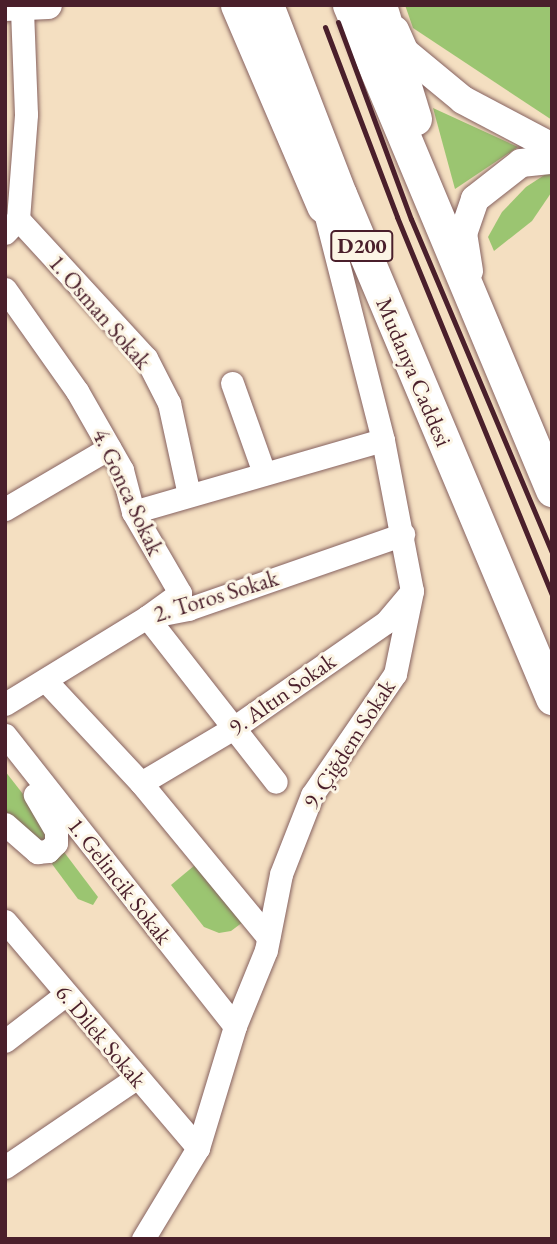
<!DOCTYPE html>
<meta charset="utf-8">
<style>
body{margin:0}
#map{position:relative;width:557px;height:1244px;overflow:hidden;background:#f4dfc1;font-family:"EB Garamond",serif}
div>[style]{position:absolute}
.green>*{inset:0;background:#9bc571}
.roads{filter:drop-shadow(0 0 2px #866260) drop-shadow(0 0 2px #866260)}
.minor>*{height:23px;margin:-11.5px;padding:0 11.5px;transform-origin:11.5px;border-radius:11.5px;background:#fff}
.major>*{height:28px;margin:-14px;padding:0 14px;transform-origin:14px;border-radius:14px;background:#fff}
.highway>*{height:33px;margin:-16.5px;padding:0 16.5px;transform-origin:16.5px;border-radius:16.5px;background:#fff}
.rail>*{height:5px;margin:-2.5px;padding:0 2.5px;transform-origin:2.5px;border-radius:2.5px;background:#4a1f2b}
span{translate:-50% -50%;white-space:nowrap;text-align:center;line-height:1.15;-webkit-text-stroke:6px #fcf5e5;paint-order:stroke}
.shield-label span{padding:2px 5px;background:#fcf5e5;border:2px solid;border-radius:5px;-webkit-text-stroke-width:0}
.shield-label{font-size:21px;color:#4a1f2b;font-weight:700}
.street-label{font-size:23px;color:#4a1f2b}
.frame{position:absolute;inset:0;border:7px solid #4a1f2b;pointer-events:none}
</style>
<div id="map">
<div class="green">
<div style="clip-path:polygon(405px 5px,552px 5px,552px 120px,413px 28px)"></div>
<div style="clip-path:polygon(433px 108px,518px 147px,455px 189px)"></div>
<div style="clip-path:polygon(552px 170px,551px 193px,532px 221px,494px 251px,488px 237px,502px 212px,526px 187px)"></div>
<div style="clip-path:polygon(5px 771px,44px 821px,50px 840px,31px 842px,5px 810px)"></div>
<div style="clip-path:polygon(64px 852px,98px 897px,93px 905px,78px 899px,52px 864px,55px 855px)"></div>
<div style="clip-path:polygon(201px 860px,243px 922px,231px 931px,219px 933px,204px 927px,171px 885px)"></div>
</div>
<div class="roads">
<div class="minor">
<div style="left:18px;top:219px;width:189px;rotate:47.4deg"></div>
<div style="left:146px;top:358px;width:51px;rotate:62.9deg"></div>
<div style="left:169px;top:403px;width:94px;rotate:77.7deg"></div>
<div style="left:5px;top:233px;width:19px;rotate:-47deg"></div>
<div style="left:18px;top:219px;width:105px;rotate:-85.6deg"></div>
<div style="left:26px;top:114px;width:105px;rotate:-92.2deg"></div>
<div style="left:5px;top:289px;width:125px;rotate:54.8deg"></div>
<div style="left:77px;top:391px;width:91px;rotate:60.3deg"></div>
<div style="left:122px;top:470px;width:43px;rotate:75.3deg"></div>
<div style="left:133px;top:512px;width:94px;rotate:59.9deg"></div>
<div style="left:180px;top:593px;width:41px;rotate:144deg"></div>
<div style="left:147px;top:617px;width:209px;rotate:52deg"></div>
<div style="left:232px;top:383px;width:96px;rotate:70.4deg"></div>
<div style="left:5px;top:509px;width:121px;rotate:-30.4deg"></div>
<div style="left:133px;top:512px;width:260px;rotate:-16.1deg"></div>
<div style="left:45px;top:680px;width:141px;rotate:47deg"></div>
<div style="left:141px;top:783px;width:200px;rotate:50.5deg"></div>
<div style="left:5px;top:704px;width:167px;rotate:-31.5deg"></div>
<div style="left:147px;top:617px;width:42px;rotate:-11deg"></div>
<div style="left:188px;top:609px;width:228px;rotate:-19.2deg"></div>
<div style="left:5px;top:735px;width:371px;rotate:51.7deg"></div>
<div style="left:141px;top:783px;width:106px;rotate:-30.7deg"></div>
<div style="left:232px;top:729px;width:188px;rotate:-34.8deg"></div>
<div style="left:386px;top:622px;width:38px;rotate:-50deg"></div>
<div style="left:5px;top:824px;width:43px;rotate:41.2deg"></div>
<div style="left:37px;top:852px;width:11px;rotate:-5deg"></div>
<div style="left:48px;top:851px;width:11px;rotate:-45deg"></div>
<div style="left:56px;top:843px;width:12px;rotate:-90deg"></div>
<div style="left:56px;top:831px;width:42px;rotate:-120.3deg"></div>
<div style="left:5px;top:921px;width:298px;rotate:49.6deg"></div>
<div style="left:5px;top:1041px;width:76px;rotate:-37.5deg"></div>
<div style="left:5px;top:1167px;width:158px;rotate:-34.2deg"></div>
<div style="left:143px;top:1239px;width:106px;rotate:-58.9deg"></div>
<div style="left:198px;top:1148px;width:127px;rotate:-73.1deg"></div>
<div style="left:235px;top:1026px;width:82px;rotate:-67.8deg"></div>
<div style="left:266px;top:950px;width:77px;rotate:-78.8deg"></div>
<div style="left:281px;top:874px;width:85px;rotate:-68.6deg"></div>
<div style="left:312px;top:795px;width:147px;rotate:-55.6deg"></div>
<div style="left:395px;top:674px;width:85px;rotate:-78.4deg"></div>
<div style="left:412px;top:591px;width:154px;rotate:-100.9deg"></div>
<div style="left:383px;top:440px;width:238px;rotate:-104.3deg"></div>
</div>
<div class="major">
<div style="left:5px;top:7px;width:43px;rotate:-2.7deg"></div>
<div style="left:395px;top:30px;width:24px;rotate:66deg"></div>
<div style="left:405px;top:52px;width:75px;rotate:39.6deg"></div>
<div style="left:463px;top:100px;width:101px;rotate:27.8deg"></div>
<div style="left:469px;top:271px;width:37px;rotate:-99deg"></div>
<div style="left:463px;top:234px;width:37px;rotate:-71deg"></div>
<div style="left:475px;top:199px;width:58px;rotate:-38deg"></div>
<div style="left:521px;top:163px;width:31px;rotate:-6deg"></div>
</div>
<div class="highway">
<div style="left:237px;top:5px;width:219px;rotate:66.8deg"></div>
<div style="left:267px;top:5px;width:203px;rotate:68.9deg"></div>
<div style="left:340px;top:194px;width:547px;rotate:67.19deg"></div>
<div style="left:349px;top:5px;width:526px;rotate:67.29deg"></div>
<div style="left:380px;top:5px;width:119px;rotate:72.9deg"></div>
</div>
</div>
<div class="rail">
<div style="left:338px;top:22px;width:210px;rotate:69.7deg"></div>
<div style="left:411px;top:219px;width:363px;rotate:67.1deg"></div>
<div style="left:325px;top:27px;width:203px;rotate:69.2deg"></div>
<div style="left:397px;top:217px;width:408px;rotate:67.7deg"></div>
</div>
<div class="shield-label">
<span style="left:362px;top:246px">D200</span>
</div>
<div class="street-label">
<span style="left:100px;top:312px;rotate:49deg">1. Osman Sokak</span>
<span style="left:414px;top:372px;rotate:67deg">Mudanya Caddesi</span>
<span style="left:128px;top:492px;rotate:65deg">4. Gonca Sokak</span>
<span style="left:216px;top:596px;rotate:-17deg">2. Toros Sokak</span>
<span style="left:282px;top:694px;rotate:-35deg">9. Altın Sokak</span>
<span style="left:349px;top:744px;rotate:-57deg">9. Çiğdem Sokak</span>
<span style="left:120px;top:881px;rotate:52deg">1. Gelincik Sokak</span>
<span style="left:101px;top:1036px;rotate:50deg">6. Dilek Sokak</span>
</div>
<div class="frame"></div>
</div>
